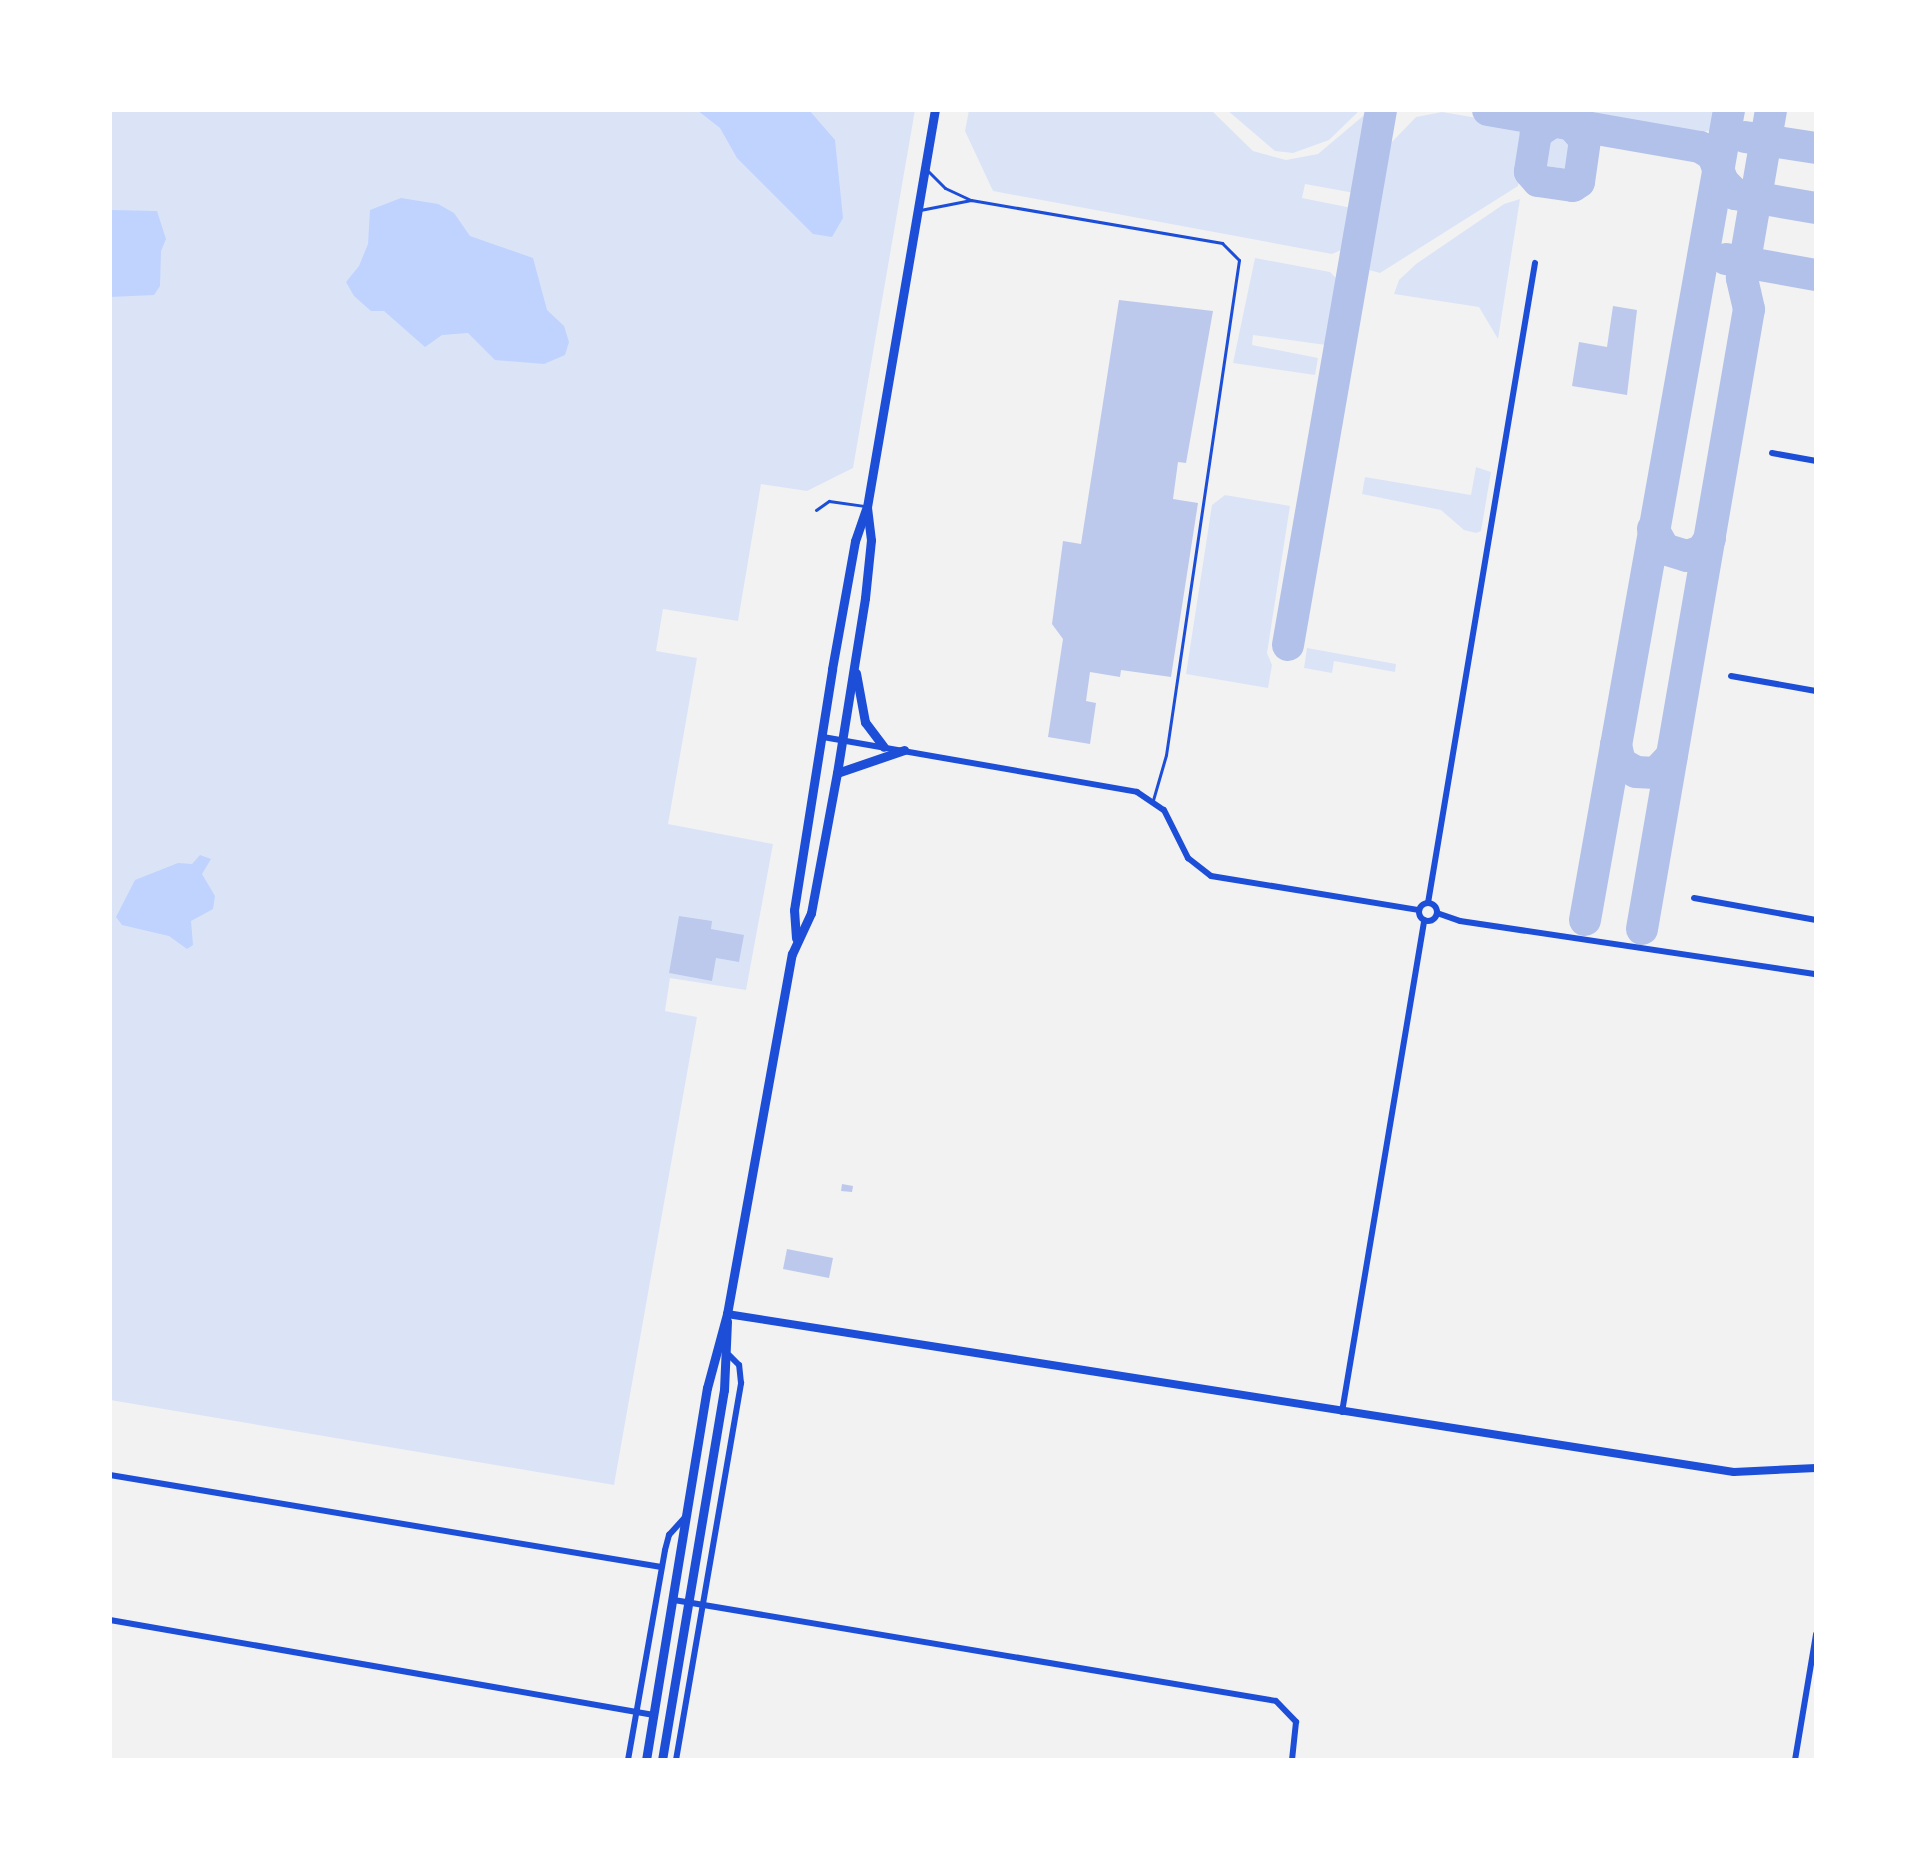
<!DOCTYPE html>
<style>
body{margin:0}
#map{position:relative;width:1926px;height:1870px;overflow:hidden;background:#f2f2f2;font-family:Mulish,sans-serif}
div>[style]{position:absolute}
.green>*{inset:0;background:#dbe4f7}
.water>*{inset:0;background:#bfd3fe}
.stream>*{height:4px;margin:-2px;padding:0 2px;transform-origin:2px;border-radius:2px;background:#bfd3fe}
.taxiway>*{height:32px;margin:-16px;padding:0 16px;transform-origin:16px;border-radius:16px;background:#b2c1ea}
.building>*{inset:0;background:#bdc9ec}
.service>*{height:3px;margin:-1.5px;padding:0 1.5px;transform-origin:1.5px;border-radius:1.5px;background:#1d4ed8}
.minor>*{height:6px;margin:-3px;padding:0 3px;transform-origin:3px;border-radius:3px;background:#1d4ed8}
.minor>.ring{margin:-3px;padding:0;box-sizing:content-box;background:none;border:6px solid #1d4ed8;border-radius:50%}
.secondary>*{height:8px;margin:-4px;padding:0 4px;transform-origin:4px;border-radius:4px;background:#1d4ed8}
.primary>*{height:9px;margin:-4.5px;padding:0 4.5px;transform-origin:4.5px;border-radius:4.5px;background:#1d4ed8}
span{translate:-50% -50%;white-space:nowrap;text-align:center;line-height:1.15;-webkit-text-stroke:7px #fff;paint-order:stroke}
.frame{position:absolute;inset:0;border:112px solid #fff;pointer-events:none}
</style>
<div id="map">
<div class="green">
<div style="clip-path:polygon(110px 110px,915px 110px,853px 468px,807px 491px,761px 484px,738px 621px,663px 609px,656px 651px,697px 658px,668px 824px,773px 844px,746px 990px,670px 978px,665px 1011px,697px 1017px,614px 1485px,110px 1400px)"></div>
<div style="clip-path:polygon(969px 110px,1211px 110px,1253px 151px,1286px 160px,1318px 154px,1369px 111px,1370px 138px,1360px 194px,1305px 184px,1302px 198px,1357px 209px,1353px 232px,1348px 247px,1332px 254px,993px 191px,965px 131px)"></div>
<div style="clip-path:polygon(1227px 110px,1360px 110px,1329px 140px,1293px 153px,1275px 151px)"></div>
<div style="clip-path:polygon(1540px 110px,1717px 110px,1712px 130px,1686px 135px)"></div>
<div style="clip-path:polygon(1442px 112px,1513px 124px,1525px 132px,1518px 186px,1380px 273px,1369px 270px,1390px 144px,1416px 117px)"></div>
<div style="clip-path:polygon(1552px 133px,1564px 133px,1575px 144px,1572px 170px,1540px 165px,1544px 142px)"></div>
<div style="clip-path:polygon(1520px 199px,1498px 339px,1479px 307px,1394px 294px,1399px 280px,1416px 264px,1504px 204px)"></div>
<div style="clip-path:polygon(1255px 258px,1330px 272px,1336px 278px,1326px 345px,1253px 335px,1252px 345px,1318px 358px,1315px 375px,1233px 363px)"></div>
<div style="clip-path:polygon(1476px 467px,1491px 472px,1481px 531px,1476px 533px,1464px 530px,1441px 510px,1362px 494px,1365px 477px,1471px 495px)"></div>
<div style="clip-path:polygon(1225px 495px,1290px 506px,1267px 653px,1272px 665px,1268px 688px,1186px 674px,1212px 505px)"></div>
<div style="clip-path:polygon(1307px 648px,1396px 664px,1395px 672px,1334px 661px,1332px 673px,1304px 668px)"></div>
</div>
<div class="water">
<div style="clip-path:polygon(697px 110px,809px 110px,835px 140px,843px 218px,832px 237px,813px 234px,737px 158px,720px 128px)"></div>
<div style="clip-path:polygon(401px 198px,438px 204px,454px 213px,470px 236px,533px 258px,547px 310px,564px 326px,569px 342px,565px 355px,544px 364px,495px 360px,468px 333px,442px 335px,425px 347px,384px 311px,371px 311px,354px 296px,346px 282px,359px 266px,368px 244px,370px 210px)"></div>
<div style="clip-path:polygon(110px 210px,157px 211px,166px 239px,161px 251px,160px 286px,154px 295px,110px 297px)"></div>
<div style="clip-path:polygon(200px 855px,211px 859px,202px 874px,215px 896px,213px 909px,191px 921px,193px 945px,187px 949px,169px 936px,122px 925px,116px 917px,135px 880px,178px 863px,192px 864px)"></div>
</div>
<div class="stream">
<div style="left:1266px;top:110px;width:14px"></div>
</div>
<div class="taxiway">
<div style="left:1488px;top:110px;width:215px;rotate:9.9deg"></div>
<div style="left:1700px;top:147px;width:15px;rotate:32deg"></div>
<div style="left:1713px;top:155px;width:29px;rotate:70deg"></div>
<div style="left:1723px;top:182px;width:17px;rotate:45deg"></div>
<div style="left:1735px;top:194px;width:82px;rotate:9.8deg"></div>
<div style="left:1554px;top:121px;width:22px;rotate:146deg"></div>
<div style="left:1536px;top:133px;width:39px;rotate:99deg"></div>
<div style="left:1530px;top:172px;width:12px;rotate:48deg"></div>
<div style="left:1538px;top:181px;width:35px;rotate:8deg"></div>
<div style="left:1573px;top:186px;width:7px;rotate:-34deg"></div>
<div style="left:1579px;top:182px;width:42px;rotate:-81.9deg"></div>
<div style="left:1585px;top:140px;width:21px;rotate:-131deg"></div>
<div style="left:1745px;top:137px;width:72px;rotate:8.8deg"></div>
<div style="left:1726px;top:259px;width:91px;rotate:10.1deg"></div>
<div style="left:1653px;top:529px;width:23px;rotate:61deg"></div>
<div style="left:1664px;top:549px;width:24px;rotate:17deg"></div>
<div style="left:1687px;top:556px;width:16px;rotate:-18deg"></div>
<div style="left:1702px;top:551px;width:15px;rotate:-58deg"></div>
<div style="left:1288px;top:645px;width:543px;rotate:-80.14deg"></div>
<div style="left:1616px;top:745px;width:18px;rotate:77deg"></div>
<div style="left:1620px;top:763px;width:18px;rotate:29deg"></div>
<div style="left:1636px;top:772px;width:20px;rotate:3deg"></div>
<div style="left:1656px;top:773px;width:23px;rotate:-47deg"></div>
<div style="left:1585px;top:920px;width:823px;rotate:-79.92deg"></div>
<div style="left:1642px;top:929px;width:629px;rotate:-80.21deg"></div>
<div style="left:1749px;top:309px;width:32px;rotate:-103deg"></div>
<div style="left:1742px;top:278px;width:170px;rotate:-80.2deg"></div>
</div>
<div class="building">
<div style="clip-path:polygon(1119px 300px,1213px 311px,1186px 463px,1178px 462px,1173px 499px,1198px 503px,1171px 677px,1121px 670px,1120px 677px,1090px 672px,1086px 701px,1096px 703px,1090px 744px,1048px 737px,1063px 639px,1052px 624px,1063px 541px,1081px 544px)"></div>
<div style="clip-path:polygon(1613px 306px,1637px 310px,1627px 395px,1572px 386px,1579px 342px,1607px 347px)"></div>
<div style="clip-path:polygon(679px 916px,712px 921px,711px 929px,744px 935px,739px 962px,716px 958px,712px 981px,669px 973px)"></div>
<div style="clip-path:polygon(842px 1184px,853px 1186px,852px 1192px,841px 1191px)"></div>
<div style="clip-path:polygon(787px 1249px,833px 1258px,829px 1278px,783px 1269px)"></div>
</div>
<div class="service">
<div style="left:928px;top:171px;width:24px;rotate:45deg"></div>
<div style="left:945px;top:188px;width:29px;rotate:25deg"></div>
<div style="left:971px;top:200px;width:255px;rotate:9.7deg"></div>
<div style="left:1222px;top:243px;width:24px;rotate:45deg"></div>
<div style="left:1239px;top:260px;width:500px;rotate:98.39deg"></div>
<div style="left:1166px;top:755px;width:47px;rotate:106.1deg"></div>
<div style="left:920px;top:210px;width:52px;rotate:-11.1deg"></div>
<div style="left:816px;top:510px;width:16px;rotate:-35deg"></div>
<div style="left:829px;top:501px;width:35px;rotate:8deg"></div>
</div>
<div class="minor">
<div style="left:1772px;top:453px;width:45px;rotate:10.3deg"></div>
<div style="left:1731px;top:676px;width:86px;rotate:10deg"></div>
<div style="left:823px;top:737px;width:319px;rotate:9.9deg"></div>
<div style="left:1137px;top:792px;width:32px;rotate:34deg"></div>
<div style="left:1164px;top:810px;width:54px;rotate:63.4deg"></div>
<div style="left:1188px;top:858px;width:29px;rotate:38deg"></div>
<div style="left:1211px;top:876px;width:211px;rotate:9.3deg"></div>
<div style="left:1694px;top:898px;width:124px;rotate:10.2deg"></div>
<div style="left:1428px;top:903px;width:649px;rotate:-80.51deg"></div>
<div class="ring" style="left:1419px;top:903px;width:12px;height:12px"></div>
<div style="left:1437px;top:913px;width:24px;rotate:19deg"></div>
<div style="left:1460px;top:921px;width:360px;rotate:8.5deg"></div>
<div style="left:1342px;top:1412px;width:499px;rotate:-80.5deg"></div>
<div style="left:110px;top:1475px;width:559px;rotate:9.48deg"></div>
<div style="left:674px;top:1600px;width:610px;rotate:9.52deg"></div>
<div style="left:1276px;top:1701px;width:29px;rotate:46deg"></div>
<div style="left:1296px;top:1722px;width:38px;rotate:96deg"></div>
<div style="left:110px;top:1620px;width:552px;rotate:9.91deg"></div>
<div style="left:628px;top:1760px;width:213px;rotate:-80deg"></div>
<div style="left:665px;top:1550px;width:16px;rotate:-75deg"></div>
<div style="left:669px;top:1535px;width:27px;rotate:-48deg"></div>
<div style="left:676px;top:1760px;width:383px;rotate:-80.2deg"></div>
<div style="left:741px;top:1383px;width:18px;rotate:-96deg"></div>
<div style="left:739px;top:1365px;width:14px;rotate:-135deg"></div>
<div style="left:1795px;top:1760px;width:128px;rotate:-80.5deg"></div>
</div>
<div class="secondary">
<div style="left:727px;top:1314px;width:1019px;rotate:8.92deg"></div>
<div style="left:1734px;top:1472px;width:82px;rotate:-2.8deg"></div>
</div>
<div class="primary">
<div style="left:856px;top:673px;width:50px;rotate:79.6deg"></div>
<div style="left:865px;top:722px;width:31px;rotate:53deg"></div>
<div style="left:837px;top:773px;width:71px;rotate:-18.9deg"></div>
<div style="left:796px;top:938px;width:28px;rotate:-94deg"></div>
<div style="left:794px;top:910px;width:244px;rotate:-81deg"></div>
<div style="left:832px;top:669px;width:130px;rotate:-79.8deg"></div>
<div style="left:855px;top:541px;width:36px;rotate:-71deg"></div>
<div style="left:867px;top:507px;width:403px;rotate:-80.3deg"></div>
<div style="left:646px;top:1760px;width:377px;rotate:-80.7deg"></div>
<div style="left:707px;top:1388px;width:77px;rotate:-74.9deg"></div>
<div style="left:727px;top:1314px;width:366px;rotate:-79.8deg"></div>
<div style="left:792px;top:954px;width:45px;rotate:-65.1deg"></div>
<div style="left:811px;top:913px;width:142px;rotate:-79.5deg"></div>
<div style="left:837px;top:773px;width:177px;rotate:-80.9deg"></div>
<div style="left:865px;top:598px;width:58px;rotate:-84.1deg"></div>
<div style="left:871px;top:540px;width:33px;rotate:-97deg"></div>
<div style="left:662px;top:1760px;width:375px;rotate:-80.5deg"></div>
<div style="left:724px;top:1390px;width:69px;rotate:-87.5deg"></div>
</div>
<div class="frame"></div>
</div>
